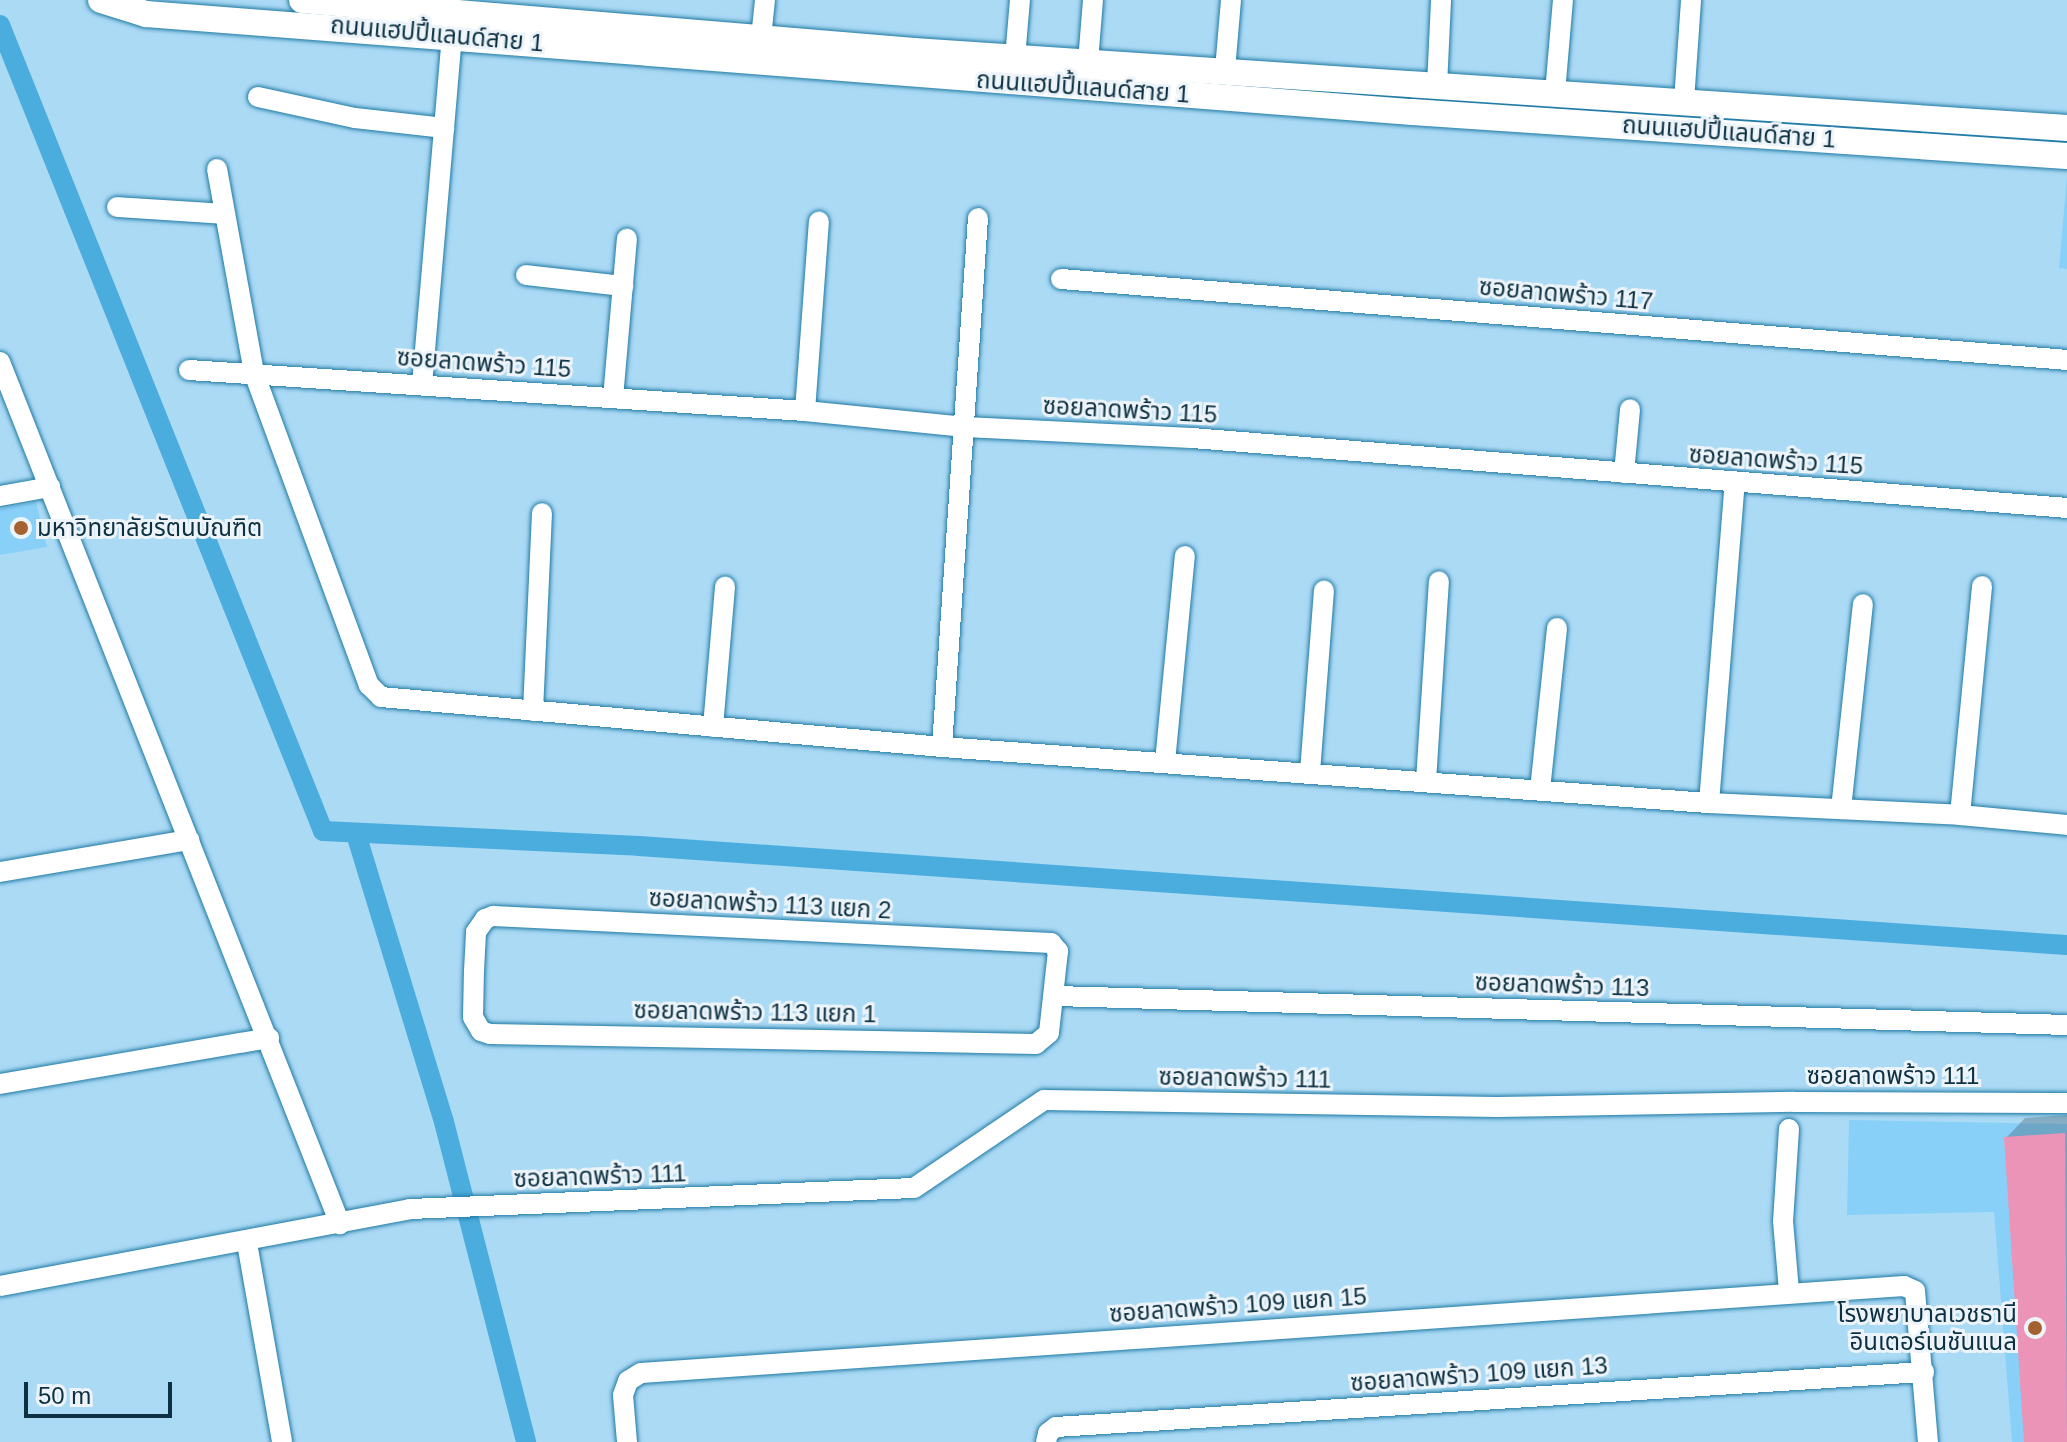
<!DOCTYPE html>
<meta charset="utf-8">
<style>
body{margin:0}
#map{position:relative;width:2067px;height:1442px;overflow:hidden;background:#abdaf5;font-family:Arial,"Noto Sans Thai",sans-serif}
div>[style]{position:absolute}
.built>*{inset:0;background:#89d0f9}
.shadow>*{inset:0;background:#0003}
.canal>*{height:20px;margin:-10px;padding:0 10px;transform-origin:10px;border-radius:10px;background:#4bacde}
.building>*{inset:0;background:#ec93b8}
.roads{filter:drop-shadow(0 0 2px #1f7aa4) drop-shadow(0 0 2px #1f7aa4)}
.minor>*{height:20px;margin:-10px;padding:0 10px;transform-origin:10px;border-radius:10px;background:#fff}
.tertiary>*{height:26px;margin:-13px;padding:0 13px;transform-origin:13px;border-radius:13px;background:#fff}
.dots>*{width:22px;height:22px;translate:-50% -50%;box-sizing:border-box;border:4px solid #edf4f9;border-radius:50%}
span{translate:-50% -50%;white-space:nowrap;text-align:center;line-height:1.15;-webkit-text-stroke:6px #edf4f9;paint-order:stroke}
.street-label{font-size:24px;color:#0d3143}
.poi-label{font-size:24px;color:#0d3143}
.left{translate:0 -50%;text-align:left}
.right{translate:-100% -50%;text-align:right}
.scale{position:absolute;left:24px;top:1382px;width:148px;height:36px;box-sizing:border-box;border:4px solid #0d3143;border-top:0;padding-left:10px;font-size:24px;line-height:28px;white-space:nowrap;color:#0d3143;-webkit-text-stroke:6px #edf4f9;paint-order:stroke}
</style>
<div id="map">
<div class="built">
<div style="clip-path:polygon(2067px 176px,2067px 269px,2059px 268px)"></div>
<div style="clip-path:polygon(36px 502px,47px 547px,0 555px,0 509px)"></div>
<div style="clip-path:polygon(1849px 1120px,2067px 1124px,2067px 1442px,2012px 1442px,1994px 1212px,1847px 1215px)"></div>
</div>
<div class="shadow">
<div style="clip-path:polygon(2067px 1115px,2067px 1442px,2026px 1442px,2006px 1138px,2025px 1118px)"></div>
</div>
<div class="canal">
<div style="left:0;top:25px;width:868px;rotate:68.16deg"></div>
<div style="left:323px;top:831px;width:316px;rotate:2.7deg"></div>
<div style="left:639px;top:846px;width:1431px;rotate:3.97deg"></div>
<div style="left:356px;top:834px;width:301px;rotate:73deg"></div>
<div style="left:444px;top:1122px;width:330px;rotate:75.6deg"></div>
</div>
<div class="building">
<div style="clip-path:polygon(2065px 1133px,2067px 1442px,2024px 1442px,2004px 1137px)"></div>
</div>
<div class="roads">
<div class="minor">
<div style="left:761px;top:38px;width:38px;rotate:-84deg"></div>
<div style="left:1015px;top:58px;width:58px;rotate:-85.1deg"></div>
<div style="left:1088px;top:62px;width:62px;rotate:-85.4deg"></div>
<div style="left:1225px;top:70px;width:70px;rotate:-85.1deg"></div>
<div style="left:1437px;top:86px;width:86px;rotate:-87.3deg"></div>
<div style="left:1555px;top:93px;width:93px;rotate:-85.1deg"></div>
<div style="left:258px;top:97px;width:99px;rotate:12.2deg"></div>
<div style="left:355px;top:118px;width:90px;rotate:6.4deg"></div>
<div style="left:1684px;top:101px;width:101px;rotate:-86deg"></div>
<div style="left:217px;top:169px;width:207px;rotate:79.7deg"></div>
<div style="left:254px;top:373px;width:333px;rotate:69.8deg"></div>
<div style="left:369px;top:685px;width:17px;rotate:45deg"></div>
<div style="left:381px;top:697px;width:563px;rotate:5.09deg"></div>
<div style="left:942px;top:747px;width:769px;rotate:4.18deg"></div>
<div style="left:1709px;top:803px;width:251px;rotate:2.7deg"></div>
<div style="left:1960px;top:815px;width:107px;rotate:5.3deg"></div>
<div style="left:117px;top:207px;width:107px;rotate:3.7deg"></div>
<div style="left:526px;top:275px;width:98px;rotate:6.5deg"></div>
<div style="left:1061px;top:279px;width:1009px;rotate:4.6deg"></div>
<div style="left:0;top:362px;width:927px;rotate:68.47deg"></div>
<div style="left:189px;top:370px;width:617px;rotate:3.81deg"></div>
<div style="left:805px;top:411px;width:161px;rotate:5.7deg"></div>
<div style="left:965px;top:427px;width:227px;rotate:2.8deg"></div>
<div style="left:1192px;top:438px;width:878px;rotate:4.57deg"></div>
<div style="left:422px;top:385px;width:351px;rotate:-85.1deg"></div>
<div style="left:613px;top:398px;width:160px;rotate:-85deg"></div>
<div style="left:805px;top:411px;width:190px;rotate:-85.8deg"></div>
<div style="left:1624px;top:473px;width:64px;rotate:-84.6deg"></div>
<div style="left:0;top:496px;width:51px;rotate:-10.2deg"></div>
<div style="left:533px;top:711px;width:198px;rotate:-87.4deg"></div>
<div style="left:713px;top:727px;width:141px;rotate:-85.1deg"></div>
<div style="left:942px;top:747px;width:530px;rotate:-86.11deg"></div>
<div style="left:1165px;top:762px;width:207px;rotate:-84.5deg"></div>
<div style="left:1310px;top:772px;width:182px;rotate:-85.6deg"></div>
<div style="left:1426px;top:781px;width:200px;rotate:-86.3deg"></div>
<div style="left:1540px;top:790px;width:163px;rotate:-84deg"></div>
<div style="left:1709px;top:803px;width:321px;rotate:-85.4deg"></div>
<div style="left:1841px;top:809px;width:206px;rotate:-83.9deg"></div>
<div style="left:1960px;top:815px;width:230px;rotate:-84.5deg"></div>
<div style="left:0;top:872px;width:192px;rotate:-9.6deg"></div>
<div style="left:493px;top:916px;width:559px;rotate:2.77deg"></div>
<div style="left:1051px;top:943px;width:11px;rotate:49deg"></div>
<div style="left:1058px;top:951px;width:82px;rotate:96.3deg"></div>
<div style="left:1049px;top:1033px;width:17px;rotate:140deg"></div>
<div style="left:1036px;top:1044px;width:546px;rotate:-178.95deg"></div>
<div style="left:490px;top:1034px;width:9px;rotate:-162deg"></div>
<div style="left:481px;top:1031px;width:16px;rotate:-120deg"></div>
<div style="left:473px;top:1017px;width:46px;rotate:-88.8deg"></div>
<div style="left:474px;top:971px;width:39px;rotate:-87deg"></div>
<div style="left:476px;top:932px;width:16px;rotate:-55deg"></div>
<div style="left:485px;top:919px;width:9px;rotate:-21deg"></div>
<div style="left:1055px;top:996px;width:1012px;rotate:1.64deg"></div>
<div style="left:0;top:1084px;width:273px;rotate:-9.7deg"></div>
<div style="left:1789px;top:1129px;width:92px;rotate:93.7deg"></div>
<div style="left:1783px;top:1221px;width:70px;rotate:85.1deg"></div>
<div style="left:247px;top:1243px;width:202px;rotate:80deg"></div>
<div style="left:0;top:1286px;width:417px;rotate:-10.6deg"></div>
<div style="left:410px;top:1209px;width:504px;rotate:-2.39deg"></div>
<div style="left:914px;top:1188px;width:157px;rotate:-34.1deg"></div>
<div style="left:1044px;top:1100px;width:453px;rotate:0.9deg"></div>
<div style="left:1497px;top:1107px;width:297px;rotate:-1deg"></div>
<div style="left:1794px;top:1102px;width:273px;rotate:0.2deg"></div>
<div style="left:627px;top:1442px;width:47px;rotate:-94.9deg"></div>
<div style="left:623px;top:1395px;width:15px;rotate:-70deg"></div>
<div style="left:628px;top:1381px;width:15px;rotate:-32deg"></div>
<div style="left:641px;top:1373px;width:1266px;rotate:-3.94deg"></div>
<div style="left:1904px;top:1286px;width:12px;rotate:24deg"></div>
<div style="left:1915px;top:1291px;width:152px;rotate:85.1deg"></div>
<div style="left:1046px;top:1442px;width:9px;rotate:-77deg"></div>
<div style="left:1048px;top:1433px;width:10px;rotate:-37deg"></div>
<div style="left:1056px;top:1427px;width:870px;rotate:-3.63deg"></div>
</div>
<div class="tertiary">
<div style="left:101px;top:0;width:47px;rotate:17.3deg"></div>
<div style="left:146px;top:14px;width:1270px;rotate:4.43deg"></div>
<div style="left:1412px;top:112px;width:656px;rotate:3.84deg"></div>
<div style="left:302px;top:0;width:614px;rotate:4.76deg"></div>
<div style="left:914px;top:51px;width:1156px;rotate:3.82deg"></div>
</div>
</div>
<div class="dots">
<div style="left:21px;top:528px;background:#a56131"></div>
<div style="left:2035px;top:1328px;background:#a56131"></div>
</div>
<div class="street-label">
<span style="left:437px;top:34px;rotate:5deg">ถนนแฮปปี้แลนด์สาย 1</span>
<span style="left:1083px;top:87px;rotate:4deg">ถนนแฮปปี้แลนด์สาย 1</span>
<span style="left:1729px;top:132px;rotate:4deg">ถนนแฮปปี้แลนด์สาย 1</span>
<span style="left:1566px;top:294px;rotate:5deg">ซอยลาดพร้าว 117</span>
<span style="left:484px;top:363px;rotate:4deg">ซอยลาดพร้าว 115</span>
<span style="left:1130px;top:410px;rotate:3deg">ซอยลาดพร้าว 115</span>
<span style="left:1776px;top:460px;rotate:4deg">ซอยลาดพร้าว 115</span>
<span style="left:770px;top:904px;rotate:3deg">ซอยลาดพร้าว 113 แยก 2</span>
<span style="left:1562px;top:985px;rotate:2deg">ซอยลาดพร้าว 113</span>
<span style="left:755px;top:1012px;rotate:1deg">ซอยลาดพร้าว 113 แยก 1</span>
<span style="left:1893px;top:1076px">ซอยลาดพร้าว 111</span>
<span style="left:1245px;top:1078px;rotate:1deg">ซอยลาดพร้าว 111</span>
<span style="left:600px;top:1176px;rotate:-2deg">ซอยลาดพร้าว 111</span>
<span style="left:1238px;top:1305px;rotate:-4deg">ซอยลาดพร้าว 109 แยก 15</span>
<span style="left:1479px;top:1374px;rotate:-4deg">ซอยลาดพร้าว 109 แยก 13</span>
</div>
<div class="poi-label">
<span class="left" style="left:37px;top:528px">มหาวิทยาลัยรัตนบัณฑิต</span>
<span class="right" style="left:2017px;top:1328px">โรงพยาบาลเวชธานี<br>อินเตอร์เนชันแนล</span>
</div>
<div class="scale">50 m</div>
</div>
